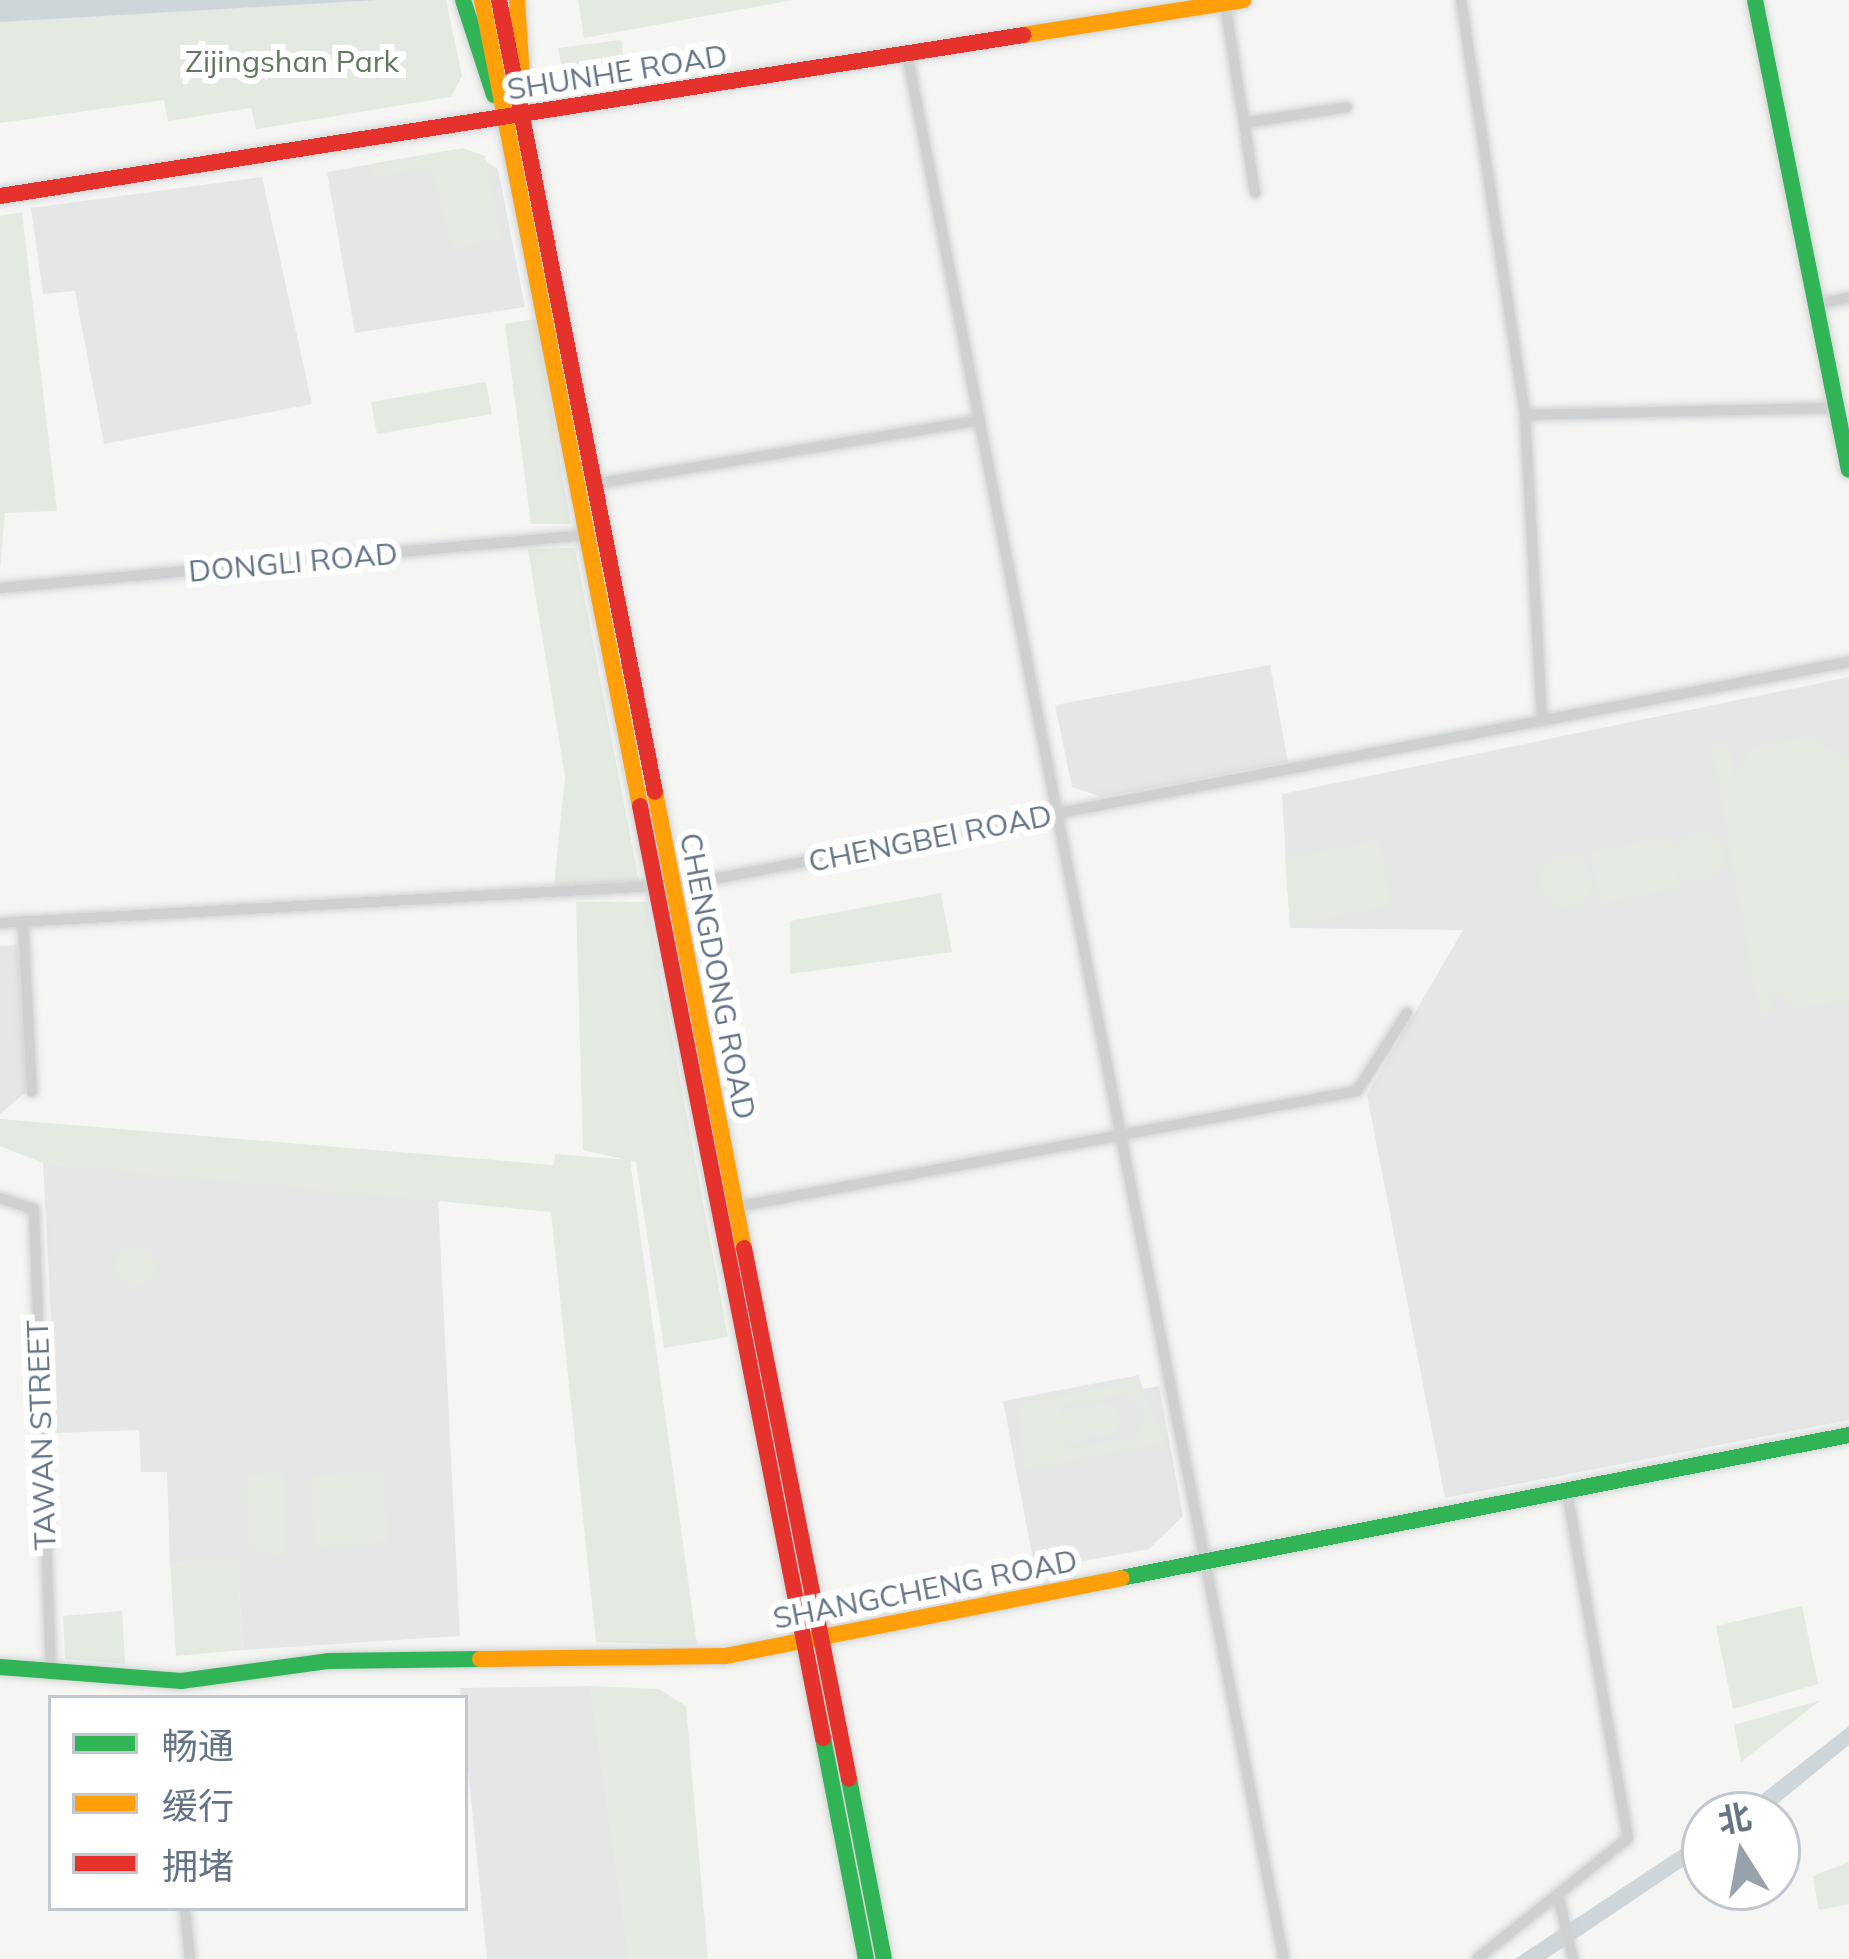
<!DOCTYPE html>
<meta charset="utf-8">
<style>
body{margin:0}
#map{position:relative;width:1849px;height:1959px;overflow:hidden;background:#f5f6f4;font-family:Mulish,"Noto Sans SC",sans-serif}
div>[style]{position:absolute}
.built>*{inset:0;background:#e5e7e7}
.green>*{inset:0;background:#e4e9e2}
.round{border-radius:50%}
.water>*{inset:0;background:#ced6d9}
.roads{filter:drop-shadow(0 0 3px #d0d3d4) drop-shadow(0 0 3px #d0d3d4)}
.street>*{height:10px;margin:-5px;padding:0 5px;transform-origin:5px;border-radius:5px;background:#cfd1d1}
.fast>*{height:16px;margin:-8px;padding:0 8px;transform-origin:8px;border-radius:8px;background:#30b455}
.slow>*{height:16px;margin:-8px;padding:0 8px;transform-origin:8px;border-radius:8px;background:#ff9f0a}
.jam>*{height:16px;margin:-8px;padding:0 8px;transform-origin:8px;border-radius:8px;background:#e5322d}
span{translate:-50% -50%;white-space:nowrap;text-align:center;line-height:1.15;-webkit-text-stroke:12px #fff;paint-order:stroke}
.park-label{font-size:30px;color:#62785f}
.street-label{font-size:30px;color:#647486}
.legend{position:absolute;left:48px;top:1695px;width:420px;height:216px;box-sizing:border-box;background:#fff;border:3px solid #c1c7cf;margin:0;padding:15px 21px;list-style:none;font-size:36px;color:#647486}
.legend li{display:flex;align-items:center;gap:24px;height:60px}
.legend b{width:60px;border:3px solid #c1c7cf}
.north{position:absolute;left:1681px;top:1791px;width:120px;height:120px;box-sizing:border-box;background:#fff;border:3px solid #c1c7cf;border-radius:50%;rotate:349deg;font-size:33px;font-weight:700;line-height:48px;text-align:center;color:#647486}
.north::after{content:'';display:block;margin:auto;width:42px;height:54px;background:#97a2ac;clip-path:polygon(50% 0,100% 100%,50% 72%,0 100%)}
</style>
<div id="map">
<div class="built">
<div style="clip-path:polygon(463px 148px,498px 169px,525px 307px,355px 333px,327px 172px)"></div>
<div style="clip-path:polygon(262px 177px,312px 404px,104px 444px,75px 291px,43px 294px,31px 208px)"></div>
<div style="clip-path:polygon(1270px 665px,1288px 762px,1102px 797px,1072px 787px,1055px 705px)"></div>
<div style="clip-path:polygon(1849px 677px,1849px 1420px,1445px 1498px,1367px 1095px,1463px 930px,1290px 928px,1282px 794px)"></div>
<div style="clip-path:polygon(18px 945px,26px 1092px,0 1114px,0 946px)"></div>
<div style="clip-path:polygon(43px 1163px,438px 1198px,460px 1636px,243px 1650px,237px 1560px,170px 1564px,167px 1472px,141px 1472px,139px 1430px,57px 1433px)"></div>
<div style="clip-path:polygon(1139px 1375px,1142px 1389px,1159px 1386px,1183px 1516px,1149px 1549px,1035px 1570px,1003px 1401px)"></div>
<div style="clip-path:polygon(591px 1686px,630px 1959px,487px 1959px,460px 1688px)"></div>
</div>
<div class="green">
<div style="clip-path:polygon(0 0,446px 0,462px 76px,451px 97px,256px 129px,251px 108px,168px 121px,164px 100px,0 123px)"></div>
<div style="clip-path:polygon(578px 0,793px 0,584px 38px)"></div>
<div style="clip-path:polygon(621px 40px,626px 72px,564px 81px,558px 48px)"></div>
<div style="clip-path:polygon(463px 148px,485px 156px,501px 239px,453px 248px,431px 167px,375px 176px,372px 164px)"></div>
<div style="clip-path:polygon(22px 212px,57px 511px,5px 513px,0 569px,0 216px)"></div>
<div style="clip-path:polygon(535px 319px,571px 524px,531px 524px,505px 324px)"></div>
<div style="clip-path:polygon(486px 382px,492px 414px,377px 434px,371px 402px)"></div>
<div style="clip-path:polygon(575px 548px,639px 882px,554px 886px,565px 777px,528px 549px)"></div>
<div style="clip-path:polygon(1810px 737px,1849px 761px,1849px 1001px,1794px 1007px,1767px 985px,1771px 1013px,1760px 1017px,1712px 747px,1729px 742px,1734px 775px,1754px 747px)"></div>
<div class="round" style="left:1674px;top:832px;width:50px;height:50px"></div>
<div style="clip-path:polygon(1671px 837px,1680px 888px,1600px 903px,1590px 852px)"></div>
<div style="clip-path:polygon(1379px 841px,1391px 906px,1290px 924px,1285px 859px)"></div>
<div class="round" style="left:1540px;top:855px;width:52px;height:52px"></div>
<div style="clip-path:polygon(941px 893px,952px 952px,790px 974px,790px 921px)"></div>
<div style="clip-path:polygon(576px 902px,647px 902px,728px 1337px,664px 1348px,636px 1162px,583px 1150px)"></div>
<div style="clip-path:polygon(0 1119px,554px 1165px,555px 1154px,630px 1160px,697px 1645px,596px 1642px,551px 1212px,43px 1163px,0 1146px)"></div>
<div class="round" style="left:115px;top:1246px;width:40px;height:40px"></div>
<div style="clip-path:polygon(evenodd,1140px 1381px,1164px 1442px,1023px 1469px,1019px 1404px,1140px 1381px,1127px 1393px,1146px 1415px,1136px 1437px,1045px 1454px,1067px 1449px,1059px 1406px,1037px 1409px,1127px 1393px)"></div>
<div class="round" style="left:1085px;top:1403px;width:34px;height:34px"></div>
<div class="round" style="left:1059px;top:1407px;width:36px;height:36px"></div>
<div style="clip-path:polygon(383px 1471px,388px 1541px,316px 1547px,311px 1477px)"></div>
<div style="clip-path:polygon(284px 1473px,286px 1556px,269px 1555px,249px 1543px,247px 1475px)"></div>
<div style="clip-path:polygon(237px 1559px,243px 1650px,176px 1656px,170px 1564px)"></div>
<div style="clip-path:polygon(1802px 1606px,1818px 1684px,1733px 1709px,1716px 1626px)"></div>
<div style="clip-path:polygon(122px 1611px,125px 1664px,65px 1659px,63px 1616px)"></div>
<div style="clip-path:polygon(591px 1686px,659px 1689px,686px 1706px,708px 1959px,630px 1959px)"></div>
<div style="clip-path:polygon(1821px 1700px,1741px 1762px,1734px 1725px)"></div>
<div style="clip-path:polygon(1849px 1862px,1849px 1904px,1819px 1910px,1813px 1876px)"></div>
</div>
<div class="water">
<div style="clip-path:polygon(0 0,377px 0,0 22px)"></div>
<div style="clip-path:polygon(1849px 1726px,1849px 1745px,1777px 1804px,1735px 1815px)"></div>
<div style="clip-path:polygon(1705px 1833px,1705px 1852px,1546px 1959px,1515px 1959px)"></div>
</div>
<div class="roads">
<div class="street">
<div style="left:1461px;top:0;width:420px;rotate:81.2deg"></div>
<div style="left:1525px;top:415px;width:306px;rotate:86.8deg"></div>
<div style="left:1225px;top:3px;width:192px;rotate:81deg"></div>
<div style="left:907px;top:54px;width:1942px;rotate:78.81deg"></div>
<div style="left:1244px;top:123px;width:104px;rotate:-8.8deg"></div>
<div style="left:1814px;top:304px;width:36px;rotate:-10deg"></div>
<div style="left:1525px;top:415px;width:311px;rotate:-1.3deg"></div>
<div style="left:594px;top:484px;width:391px;rotate:-9.4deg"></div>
<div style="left:0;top:588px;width:589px;rotate:-5.16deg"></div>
<div style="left:23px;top:921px;width:171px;rotate:87deg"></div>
<div style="left:0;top:923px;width:689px;rotate:-3.24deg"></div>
<div style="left:688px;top:884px;width:1182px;rotate:-10.83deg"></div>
<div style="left:0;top:1198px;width:36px;rotate:18deg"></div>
<div style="left:34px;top:1209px;width:463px;rotate:87.9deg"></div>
<div style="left:736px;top:1207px;width:632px;rotate:-10.58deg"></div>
<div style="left:1357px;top:1091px;width:93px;rotate:-57.3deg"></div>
<div style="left:1558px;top:1894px;width:67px;rotate:77deg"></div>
<div style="left:185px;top:1908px;width:51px;rotate:84.4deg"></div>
<div style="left:1477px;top:1959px;width:193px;rotate:-38.7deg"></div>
<div style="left:1628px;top:1838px;width:352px;rotate:-100deg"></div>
</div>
<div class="fast">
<div style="left:463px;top:0;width:100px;rotate:71.9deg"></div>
<div style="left:1755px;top:0;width:479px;rotate:78.7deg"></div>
<div style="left:1121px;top:1578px;width:742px;rotate:-11.11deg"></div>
<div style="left:0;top:1667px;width:182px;rotate:4.4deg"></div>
<div style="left:181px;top:1681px;width:148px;rotate:-7.7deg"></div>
<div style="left:328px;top:1661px;width:152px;rotate:-0.8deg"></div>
<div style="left:823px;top:1738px;width:225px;rotate:79deg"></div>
<div style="left:849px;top:1779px;width:183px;rotate:79deg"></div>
</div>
<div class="slow">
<div style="left:482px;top:0;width:821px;rotate:78.91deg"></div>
<div style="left:517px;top:0;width:94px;rotate:86.3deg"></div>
<div style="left:1023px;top:35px;width:223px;rotate:-9deg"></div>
<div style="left:655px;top:792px;width:465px;rotate:79deg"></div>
<div style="left:480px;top:1659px;width:245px;rotate:-0.7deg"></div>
<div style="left:725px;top:1656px;width:404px;rotate:-11.1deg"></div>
</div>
<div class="jam">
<div style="left:499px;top:0;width:807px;rotate:78.86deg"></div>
<div style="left:0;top:196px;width:1036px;rotate:-8.94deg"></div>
<div style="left:640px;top:806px;width:950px;rotate:78.89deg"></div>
<div style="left:744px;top:1248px;width:541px;rotate:78.81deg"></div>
</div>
</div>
<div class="park-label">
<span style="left:292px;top:61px">Zijingshan Park</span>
</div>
<div class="street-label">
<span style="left:617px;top:72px;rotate:-9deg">SHUNHE ROAD</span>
<span style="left:293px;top:562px;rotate:-5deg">DONGLI ROAD</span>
<span style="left:930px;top:838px;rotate:-11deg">CHENGBEI ROAD</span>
<span style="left:718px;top:976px;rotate:79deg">CHENGDONG ROAD</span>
<span style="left:41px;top:1435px;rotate:-92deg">TAWAN STREET</span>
<span style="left:925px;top:1589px;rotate:-11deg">SHANGCHENG ROAD</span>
</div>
<ul class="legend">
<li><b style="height:15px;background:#30b455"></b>畅通</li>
<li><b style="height:15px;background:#ff9f0a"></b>缓行</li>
<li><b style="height:15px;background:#e5322d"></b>拥堵</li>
</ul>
<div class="north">北</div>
</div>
